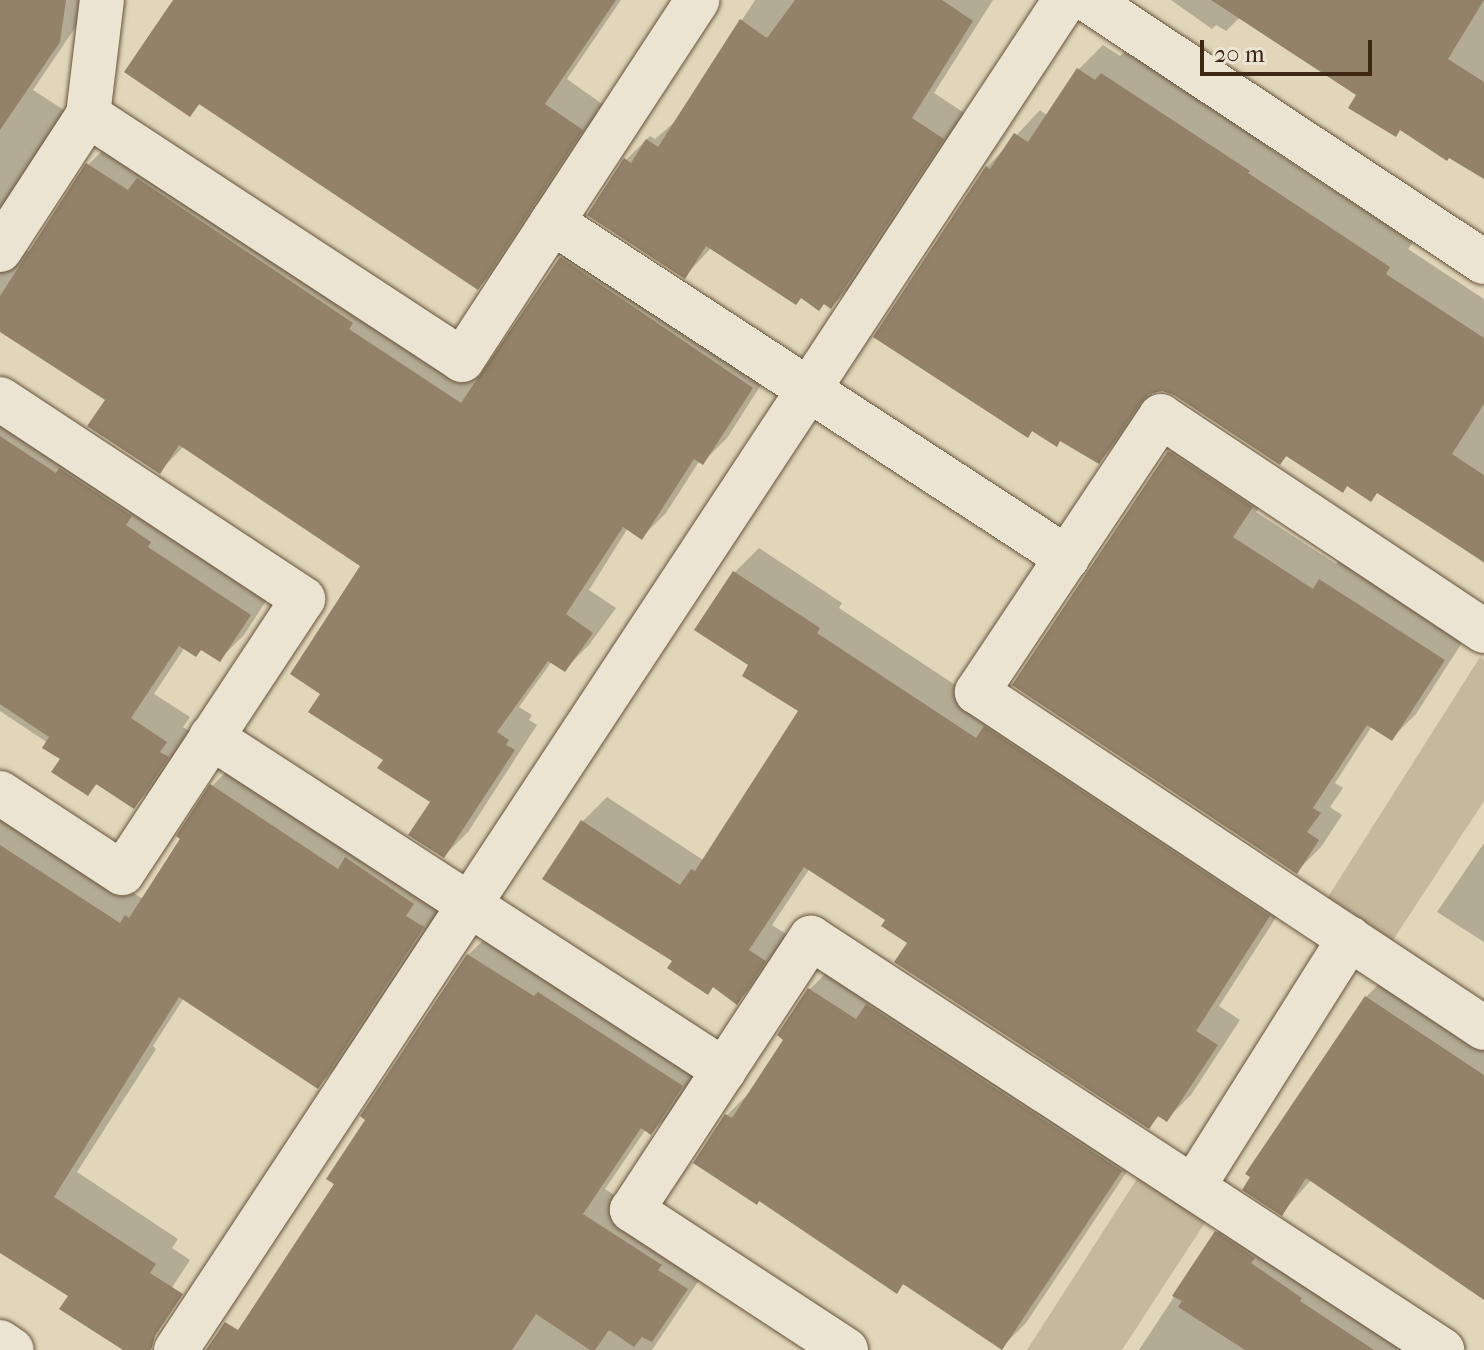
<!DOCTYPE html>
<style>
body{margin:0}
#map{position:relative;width:1484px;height:1350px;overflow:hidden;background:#e1d6ba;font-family:"IM FELL French Canon",serif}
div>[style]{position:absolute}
.green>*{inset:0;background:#c5b89d}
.shadow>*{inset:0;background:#0003}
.building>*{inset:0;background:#938269}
.roads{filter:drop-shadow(0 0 2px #67533c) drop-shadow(0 0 2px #67533c)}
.minor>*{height:44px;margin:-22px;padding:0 22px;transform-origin:22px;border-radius:22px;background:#ece4d2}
span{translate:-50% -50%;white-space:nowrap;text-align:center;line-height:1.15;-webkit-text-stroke:7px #ece4d2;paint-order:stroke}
.scale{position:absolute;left:1200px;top:40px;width:172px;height:36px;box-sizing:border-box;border:4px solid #3e2712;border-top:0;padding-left:10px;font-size:24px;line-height:28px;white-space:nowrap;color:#3e2712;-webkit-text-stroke:6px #ece4d2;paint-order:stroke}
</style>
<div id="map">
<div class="green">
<div style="clip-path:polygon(1480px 657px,1484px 660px,1484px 801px,1393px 940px,1328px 897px)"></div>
<div style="clip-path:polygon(1140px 1174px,1208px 1218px,1122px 1350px,1027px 1350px)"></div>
</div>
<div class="shadow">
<div style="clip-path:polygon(0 0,85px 0,83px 16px,33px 90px,67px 112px,0 217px)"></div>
<div style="clip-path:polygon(175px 0,621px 0,567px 79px,605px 106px,501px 264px,478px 288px,201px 103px,190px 114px)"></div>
<div style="clip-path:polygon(755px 0,993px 0,934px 93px,966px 114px,855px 283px,831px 307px,802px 296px,712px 247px,685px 276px,626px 160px,650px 136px,655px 139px,677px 120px)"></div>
<div style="clip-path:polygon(1171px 0,1484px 0,1484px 172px,1240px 17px,1226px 31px,1216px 25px,1212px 29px)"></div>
<div style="clip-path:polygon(1103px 45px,1120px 56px,1126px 50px,1272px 146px,1271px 149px,1413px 242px,1408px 249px,1484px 299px,1484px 563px,1378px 491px,1348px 484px,1288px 455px,1280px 463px,1176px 393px,1162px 389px,1154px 391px,1122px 438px,1098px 462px,1061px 440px,1057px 444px,1033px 430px,1028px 436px,987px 167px,1040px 110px,1048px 116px,1079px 69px)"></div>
<div style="clip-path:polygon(112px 141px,481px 377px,561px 258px,585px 234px,775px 363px,727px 438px,703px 462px,700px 460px,666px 513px,642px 537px,628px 528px,589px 590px,616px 608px,589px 645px,565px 669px,552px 661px,519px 707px,532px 715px,529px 720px,537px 725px,468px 832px,444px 856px,432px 801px,322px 693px,363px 566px,184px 446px,159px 472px,107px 399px,0 330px,0 232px,24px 252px,32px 250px,88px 165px)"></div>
<div style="clip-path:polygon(0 410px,273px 590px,244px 635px,220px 659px,202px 648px,185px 647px,154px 694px,190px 717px,183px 727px,191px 732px,158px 782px,134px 807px,98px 783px,88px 793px,48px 743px,0 711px)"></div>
<div style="clip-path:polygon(1194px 428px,1275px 482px,1256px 512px,1336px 564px,1345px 556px,1467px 635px,1416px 714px,1392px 738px,1372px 726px,1335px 783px,1343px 788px,1330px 807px,1342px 815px,1321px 847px,1297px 871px,1014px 684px,1170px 452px)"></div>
<div style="clip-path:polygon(759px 548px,842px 603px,839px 608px,999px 714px,1293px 891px,1219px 1006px,1240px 1020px,1191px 1095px,1167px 1119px,1160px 1115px,1149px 1126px,910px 942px,888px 919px,810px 868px,772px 925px,789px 936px,761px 978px,737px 1002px,715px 985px,708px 992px,674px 961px,545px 878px,583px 821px,607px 797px,703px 860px,801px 711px,751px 665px,697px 629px,735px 572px)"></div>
<div style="clip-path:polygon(236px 762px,447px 902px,342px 1062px,318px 1086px,184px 998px,153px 1046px,156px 1049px,77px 1172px,178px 1239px,172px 1248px,190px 1260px,148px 1324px,70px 1295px,0 1250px,0 806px,143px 899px,212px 786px)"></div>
<div style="clip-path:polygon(1484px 843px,1484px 942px,1437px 912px)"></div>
<div style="clip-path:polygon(492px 932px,705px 1062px,675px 1109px,651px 1133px,646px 1129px,605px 1189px,684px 1240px,710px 1264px,652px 1350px,228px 1350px,336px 1183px,468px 955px)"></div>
<div style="clip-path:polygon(834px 965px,1144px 1146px,1026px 1323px,1002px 1347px,905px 1283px,896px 1291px,760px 1199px,696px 1162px,727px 1115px,751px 1091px,786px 1040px,780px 1035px,810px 989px)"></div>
<div style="clip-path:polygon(1390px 973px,1484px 1035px,1484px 1298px,1312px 1179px,1282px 1213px,1366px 997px)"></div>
<div style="clip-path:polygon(1240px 1209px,1432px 1350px,1139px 1350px,1216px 1233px)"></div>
</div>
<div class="building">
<div style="clip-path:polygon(0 0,66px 0,60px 42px,0 130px)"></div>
<div style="clip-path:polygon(173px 0,616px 0,545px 104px,583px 130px,478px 290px,199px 104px,190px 117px,124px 72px)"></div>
<div style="clip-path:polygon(795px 0,942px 0,973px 21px,912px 118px,944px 139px,831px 309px,824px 304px,819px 311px,801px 298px,796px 305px,706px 246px,685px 279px,587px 215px,624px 158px,631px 163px,646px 139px,658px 147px,740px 19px,767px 38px)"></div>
<div style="clip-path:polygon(1211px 0,1484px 0,1448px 59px,1484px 82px,1484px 179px,1449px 158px,1447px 161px,1400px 130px,1396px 137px,1348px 108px,1356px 95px)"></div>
<div style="clip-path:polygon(1077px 68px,1095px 80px,1101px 73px,1250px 171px,1248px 173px,1390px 267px,1386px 274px,1484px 338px,1484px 404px,1452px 454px,1484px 475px,1484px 562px,1377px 493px,1371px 502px,1347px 486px,1343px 493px,1286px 456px,1280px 465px,1174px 395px,1162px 391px,1149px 394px,1141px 402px,1099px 464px,1060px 441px,1057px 447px,1032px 431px,1028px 438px,873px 337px,986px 166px,990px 169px,1014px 133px,1028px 142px)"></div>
<div style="clip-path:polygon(86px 163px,128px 190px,137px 178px,353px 323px,349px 329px,461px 403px,560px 257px,753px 388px,703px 465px,694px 459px,642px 540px,623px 527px,566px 614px,593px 633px,565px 672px,548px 661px,497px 732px,509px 740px,506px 745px,515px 750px,444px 858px,408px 835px,430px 802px,377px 768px,383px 760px,308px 712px,320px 694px,290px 674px,360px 566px,179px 445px,160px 474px,87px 426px,105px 400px,0 332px,0 296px)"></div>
<div style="clip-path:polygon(0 436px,56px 473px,59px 468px,132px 516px,126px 525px,151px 542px,148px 547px,251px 615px,220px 662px,201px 650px,196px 657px,179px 646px,131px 718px,167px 742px,160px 752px,169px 757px,134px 809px,96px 784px,88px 796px,51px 772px,60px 759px,42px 748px,49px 737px,0 704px)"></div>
<div style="clip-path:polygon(1168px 451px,1253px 507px,1233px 537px,1313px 589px,1319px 579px,1445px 660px,1392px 741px,1367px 725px,1313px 808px,1321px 813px,1307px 832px,1319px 840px,1297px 874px,1012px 685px)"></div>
<div style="clip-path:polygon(733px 571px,820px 628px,817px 633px,976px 738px,984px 726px,1270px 916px,1196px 1031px,1218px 1045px,1167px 1122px,1158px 1116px,1149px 1129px,894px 962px,907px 943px,881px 926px,885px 920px,804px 867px,749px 950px,766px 961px,737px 1005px,713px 987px,708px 995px,667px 968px,672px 961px,542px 879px,581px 820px,680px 885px,691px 869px,695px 871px,798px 711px,742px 676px,748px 665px,694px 630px)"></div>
<div style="clip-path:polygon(210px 784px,338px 869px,345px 857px,414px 904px,406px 916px,424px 927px,318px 1089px,179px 997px,54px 1197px,156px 1264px,150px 1273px,183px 1294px,155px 1336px,151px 1350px,123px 1350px,59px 1309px,68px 1296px,0 1253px,0 845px,120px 923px,125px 915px,129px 918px,180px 839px,176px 836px)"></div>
<div style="clip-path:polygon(467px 954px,534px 996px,538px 992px,683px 1086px,651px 1135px,641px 1128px,583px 1214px,662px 1265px,658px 1270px,688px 1289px,652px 1342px,642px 1337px,634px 1347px,609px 1330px,595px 1350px,590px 1350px,536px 1314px,512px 1350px,206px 1350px,225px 1322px,238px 1330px,334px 1184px,326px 1179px,365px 1120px,360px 1116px)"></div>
<div style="clip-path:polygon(808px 988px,856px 1019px,866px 1004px,1122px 1171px,1002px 1350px,903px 1284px,897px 1294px,759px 1201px,757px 1205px,693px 1163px,725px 1114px,732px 1118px,783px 1040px,777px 1035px)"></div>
<div style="clip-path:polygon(1365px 996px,1484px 1075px,1484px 1300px,1306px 1178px,1282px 1216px,1242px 1190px,1250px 1177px,1245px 1174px)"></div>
<div style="clip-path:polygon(1215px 1231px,1255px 1258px,1251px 1263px,1302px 1298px,1300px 1301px,1374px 1350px,1245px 1350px,1178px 1307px,1182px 1301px,1172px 1296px)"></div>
</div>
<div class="roads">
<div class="minor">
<div style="left:1088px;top:0;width:475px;rotate:33.5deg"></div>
<div style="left:88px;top:115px;width:447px;rotate:33.2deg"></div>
<div style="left:462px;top:360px;width:430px;rotate:-56.8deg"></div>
<div style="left:552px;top:222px;width:615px;rotate:33.12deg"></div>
<div style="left:0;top:250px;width:161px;rotate:-56.9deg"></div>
<div style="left:88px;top:115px;width:116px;rotate:-83.1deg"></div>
<div style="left:0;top:399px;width:363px;rotate:33.4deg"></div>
<div style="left:303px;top:599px;width:328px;rotate:123.4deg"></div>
<div style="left:122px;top:873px;width:146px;rotate:-146.7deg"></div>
<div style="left:1484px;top:631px;width:388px;rotate:-146.4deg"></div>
<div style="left:1161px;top:416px;width:332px;rotate:123.7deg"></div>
<div style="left:977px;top:692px;width:608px;rotate:33.53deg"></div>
<div style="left:211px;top:737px;width:612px;rotate:32.99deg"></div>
<div style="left:1193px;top:1187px;width:294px;rotate:-57.8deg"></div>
<div style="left:0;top:1342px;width:14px;rotate:34deg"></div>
<div style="left:176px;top:1350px;width:1616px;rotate:-56.63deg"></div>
<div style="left:846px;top:1350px;width:256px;rotate:-146.8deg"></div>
<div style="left:632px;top:1210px;width:326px;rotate:-56.7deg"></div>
<div style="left:811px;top:938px;width:754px;rotate:33.14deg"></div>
</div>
</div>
<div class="scale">20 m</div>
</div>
